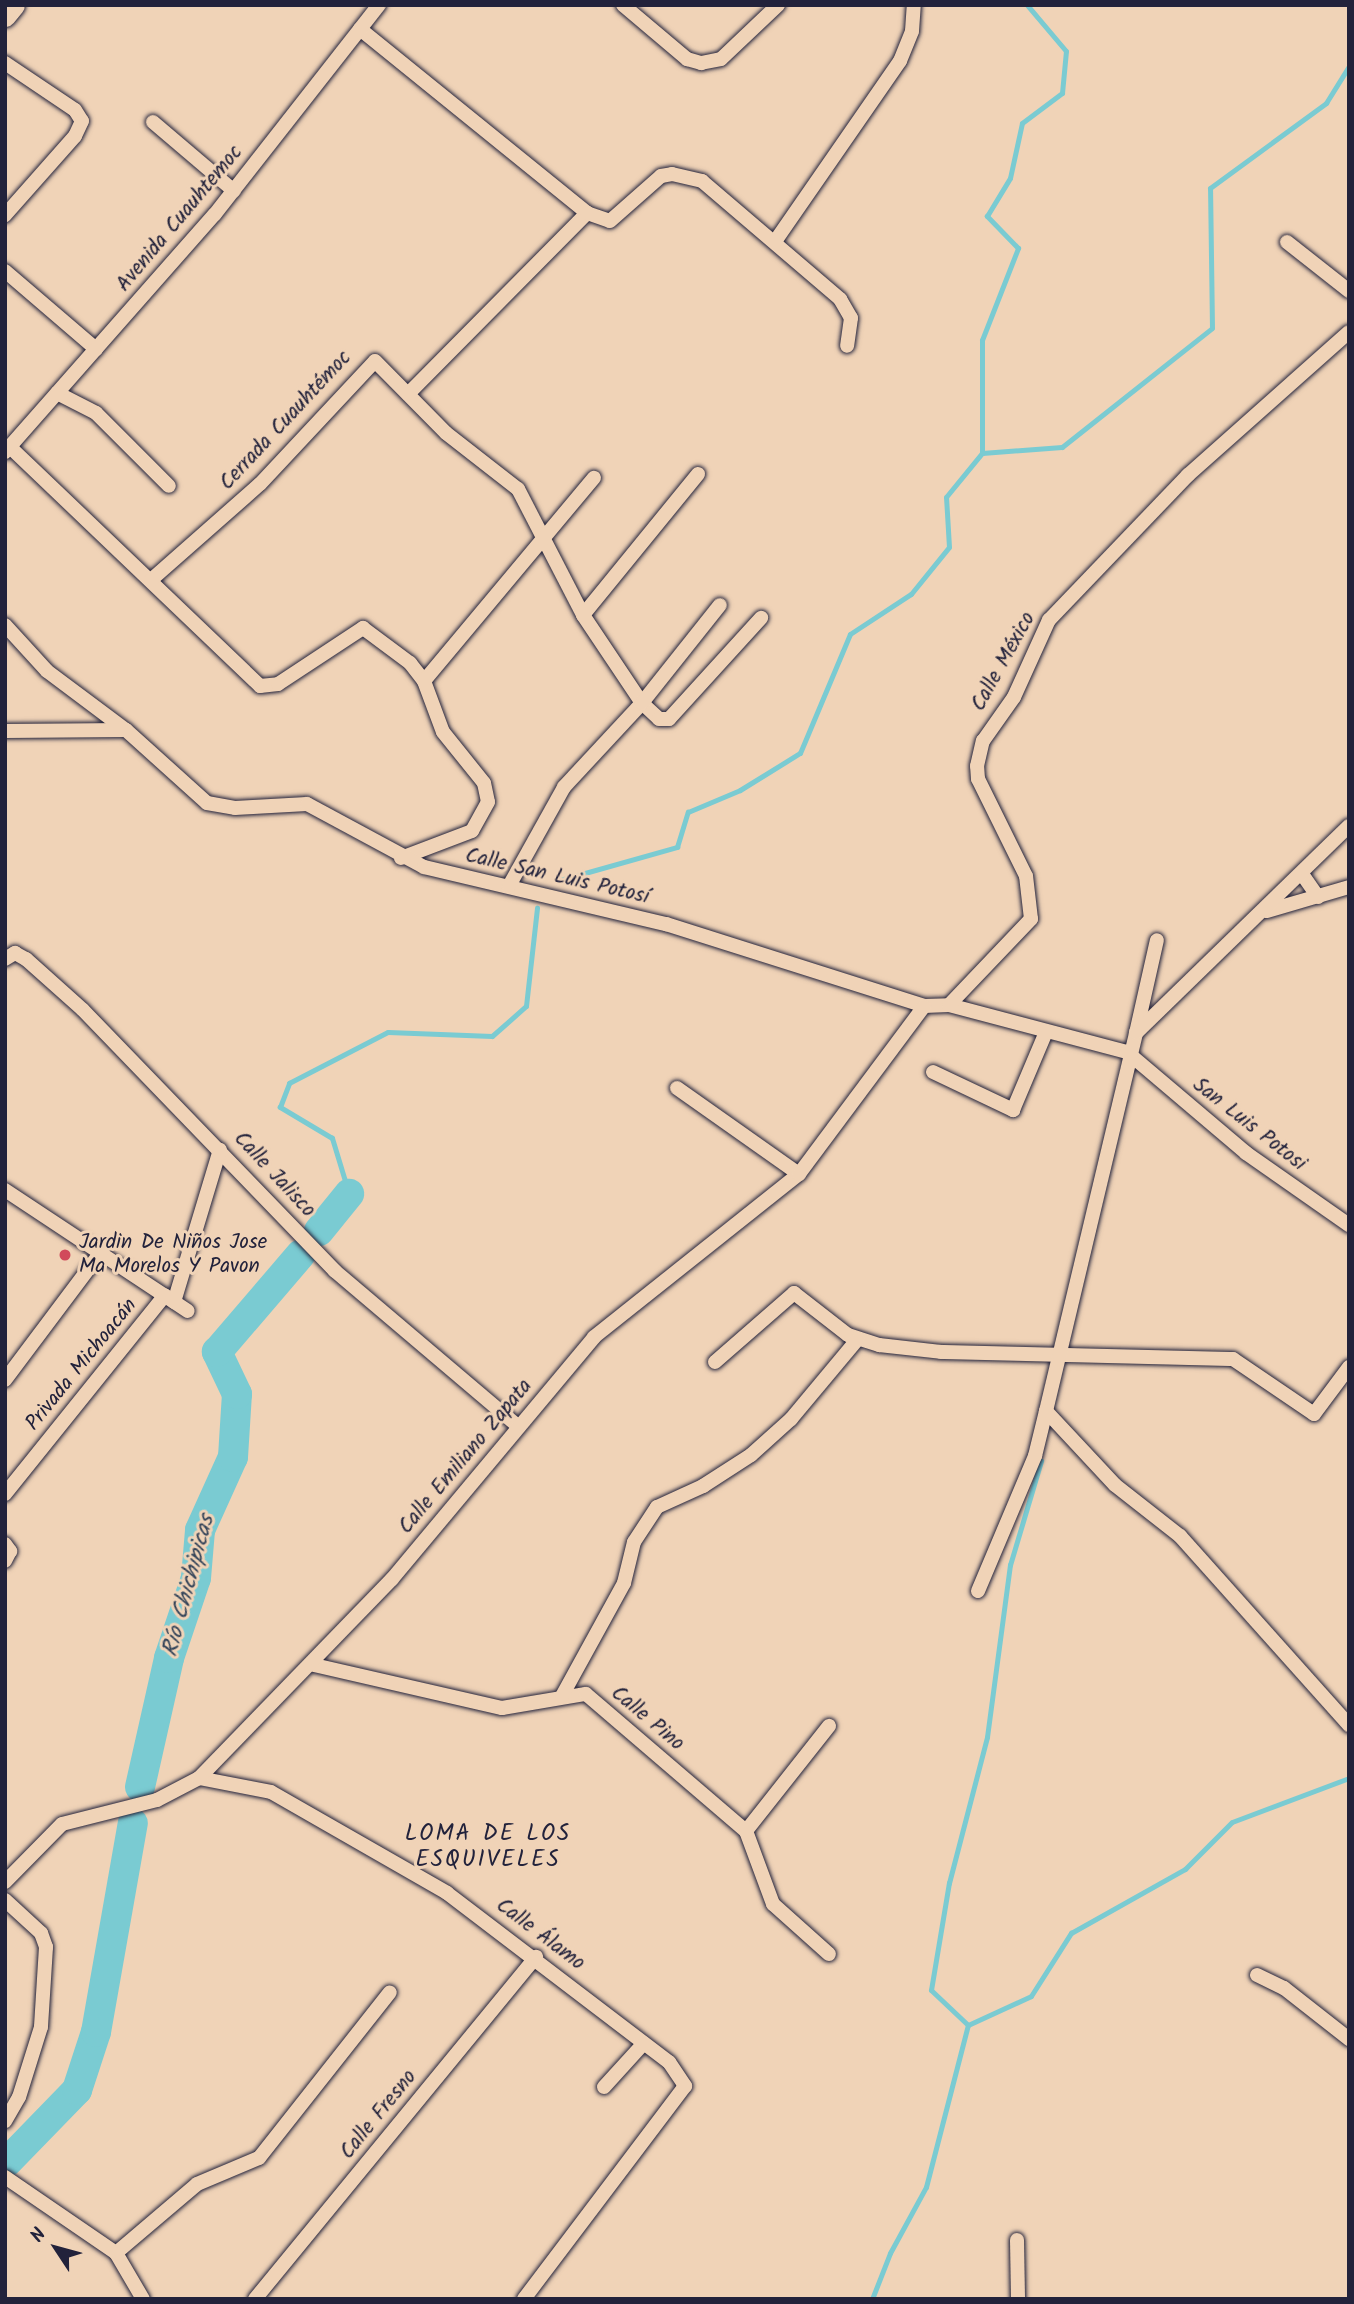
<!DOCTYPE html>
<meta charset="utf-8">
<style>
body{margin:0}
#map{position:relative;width:1354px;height:2304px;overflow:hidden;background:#f0d3b7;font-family:Kalam,sans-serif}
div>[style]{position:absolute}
.stream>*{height:5px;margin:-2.5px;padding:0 2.5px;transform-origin:2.5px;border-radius:2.5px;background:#7acbd2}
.river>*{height:30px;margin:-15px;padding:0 15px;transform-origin:15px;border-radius:15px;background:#7acbd2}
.roads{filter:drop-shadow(0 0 2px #22223b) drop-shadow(0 0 2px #22223b)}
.minor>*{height:14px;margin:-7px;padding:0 7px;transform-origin:7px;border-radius:7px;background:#f0d3b7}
.secondary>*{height:21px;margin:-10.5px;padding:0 10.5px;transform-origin:10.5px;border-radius:10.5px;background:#f0d3b7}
.dots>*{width:19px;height:19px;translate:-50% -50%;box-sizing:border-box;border:4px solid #f0d3b7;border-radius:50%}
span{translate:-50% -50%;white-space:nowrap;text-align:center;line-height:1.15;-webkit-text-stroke:6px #f0d3b7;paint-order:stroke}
.street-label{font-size:21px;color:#22223b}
.poi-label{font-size:21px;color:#22223b}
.left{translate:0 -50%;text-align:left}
.water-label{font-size:23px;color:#344459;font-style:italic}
.neighbourhood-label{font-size:23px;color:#22223b;letter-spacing:2px}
.frame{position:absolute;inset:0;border:7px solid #22223b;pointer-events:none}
.north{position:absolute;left:21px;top:2213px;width:70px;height:70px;-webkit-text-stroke:5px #f0d3b7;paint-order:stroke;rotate:306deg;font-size:19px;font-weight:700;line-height:28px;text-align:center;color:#22223b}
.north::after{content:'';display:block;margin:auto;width:24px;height:32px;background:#22223b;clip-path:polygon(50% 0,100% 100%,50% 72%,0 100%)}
</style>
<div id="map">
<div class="stream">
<div style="left:982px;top:453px;width:80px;rotate:-4.3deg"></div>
<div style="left:1062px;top:447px;width:191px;rotate:-38.4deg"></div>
<div style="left:1212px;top:328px;width:140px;rotate:-90.8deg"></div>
<div style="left:1210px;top:188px;width:144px;rotate:-36.2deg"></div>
<div style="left:1326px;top:103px;width:44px;rotate:-58.1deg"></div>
<div style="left:560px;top:880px;width:122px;rotate:-15.8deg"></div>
<div style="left:677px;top:847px;width:37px;rotate:-73deg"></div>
<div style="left:688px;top:812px;width:56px;rotate:-22.9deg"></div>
<div style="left:740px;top:790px;width:70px;rotate:-31.7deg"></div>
<div style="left:800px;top:753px;width:129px;rotate:-67.2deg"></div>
<div style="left:850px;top:634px;width:73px;rotate:-33.3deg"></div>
<div style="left:911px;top:594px;width:60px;rotate:-51deg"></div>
<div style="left:949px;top:547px;width:50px;rotate:-93.4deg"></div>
<div style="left:946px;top:497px;width:57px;rotate:-50.7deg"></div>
<div style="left:982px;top:453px;width:113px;rotate:-90deg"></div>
<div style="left:982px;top:340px;width:99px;rotate:-68.6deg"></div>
<div style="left:1018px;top:248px;width:45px;rotate:-134.1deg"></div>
<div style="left:987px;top:216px;width:44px;rotate:-58.8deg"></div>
<div style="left:1010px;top:178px;width:56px;rotate:-77.7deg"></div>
<div style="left:1022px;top:123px;width:50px;rotate:-36.9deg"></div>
<div style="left:1062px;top:93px;width:42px;rotate:-84.6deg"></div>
<div style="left:1066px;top:51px;width:60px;rotate:-130.3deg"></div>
<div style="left:349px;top:1194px;width:59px;rotate:-106.9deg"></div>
<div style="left:332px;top:1138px;width:61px;rotate:-149.2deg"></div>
<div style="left:280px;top:1107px;width:26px;rotate:-69deg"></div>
<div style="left:289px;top:1083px;width:111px;rotate:-27.3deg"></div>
<div style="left:388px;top:1032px;width:104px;rotate:2.2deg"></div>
<div style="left:492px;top:1036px;width:45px;rotate:-41.4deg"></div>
<div style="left:526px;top:1006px;width:99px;rotate:-83.6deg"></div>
<div style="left:968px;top:2025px;width:51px;rotate:-136.6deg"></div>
<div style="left:931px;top:1990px;width:109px;rotate:-80.5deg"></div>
<div style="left:949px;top:1883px;width:151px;rotate:-75.4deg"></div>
<div style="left:987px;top:1737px;width:174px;rotate:-82.4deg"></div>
<div style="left:1010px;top:1565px;width:109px;rotate:-73.4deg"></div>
<div style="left:968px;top:2025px;width:69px;rotate:-24.7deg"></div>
<div style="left:1031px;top:1996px;width:75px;rotate:-57.6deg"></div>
<div style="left:1071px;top:1933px;width:131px;rotate:-29.3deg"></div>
<div style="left:1185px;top:1869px;width:66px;rotate:-45deg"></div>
<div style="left:1232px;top:1822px;width:125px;rotate:-20.6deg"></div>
<div style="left:872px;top:2299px;width:49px;rotate:-68.6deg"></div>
<div style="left:890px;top:2253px;width:75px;rotate:-61.4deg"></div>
<div style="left:926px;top:2187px;width:167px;rotate:-75.5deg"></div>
</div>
<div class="river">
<div style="left:319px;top:1231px;width:48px;rotate:-51deg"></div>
<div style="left:140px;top:1787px;width:132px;rotate:-77.3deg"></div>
<div style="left:169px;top:1658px;width:84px;rotate:-71.4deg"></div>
<div style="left:196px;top:1578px;width:48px;rotate:-85.2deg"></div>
<div style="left:200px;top:1530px;width:80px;rotate:-65.7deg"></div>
<div style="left:233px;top:1457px;width:63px;rotate:-86.4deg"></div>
<div style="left:237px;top:1394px;width:47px;rotate:-115.5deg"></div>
<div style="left:217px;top:1352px;width:128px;rotate:-49.4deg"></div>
<div style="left:8px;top:2161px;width:99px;rotate:-45.8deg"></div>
<div style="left:77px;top:2090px;width:61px;rotate:-71.9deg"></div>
<div style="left:96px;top:2032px;width:212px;rotate:-80deg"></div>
</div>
<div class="roads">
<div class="minor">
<div style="left:623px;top:5px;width:84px;rotate:40.2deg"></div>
<div style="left:687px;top:59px;width:15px;rotate:16deg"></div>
<div style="left:701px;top:63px;width:20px;rotate:-11deg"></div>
<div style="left:721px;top:59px;width:79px;rotate:-43.5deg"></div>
<div style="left:360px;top:29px;width:292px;rotate:39deg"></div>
<div style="left:5px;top:63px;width:84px;rotate:33.9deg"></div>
<div style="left:75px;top:110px;width:13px;rotate:58deg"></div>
<div style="left:82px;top:121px;width:17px;rotate:115deg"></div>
<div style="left:75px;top:136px;width:106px;rotate:131.5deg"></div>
<div style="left:153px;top:122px;width:106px;rotate:40.4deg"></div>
<div style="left:776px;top:240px;width:218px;rotate:-55.3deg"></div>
<div style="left:900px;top:61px;width:32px;rotate:-68deg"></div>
<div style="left:912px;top:31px;width:26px;rotate:-86deg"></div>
<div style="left:1287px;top:242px;width:79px;rotate:38.3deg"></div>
<div style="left:5px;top:271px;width:120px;rotate:40.6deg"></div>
<div style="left:57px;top:393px;width:44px;rotate:27.1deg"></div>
<div style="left:96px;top:413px;width:103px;rotate:45deg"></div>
<div style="left:408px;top:394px;width:255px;rotate:-45.3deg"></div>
<div style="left:587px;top:213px;width:24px;rotate:19deg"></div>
<div style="left:610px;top:221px;width:68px;rotate:-41.4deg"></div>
<div style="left:661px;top:176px;width:11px;rotate:-10deg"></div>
<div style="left:672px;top:174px;width:31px;rotate:13deg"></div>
<div style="left:702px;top:181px;width:182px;rotate:40.5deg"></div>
<div style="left:840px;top:299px;width:22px;rotate:60deg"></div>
<div style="left:851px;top:318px;width:28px;rotate:98deg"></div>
<div style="left:10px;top:447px;width:346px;rotate:43.7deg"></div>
<div style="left:260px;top:686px;width:18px;rotate:-6deg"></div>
<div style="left:278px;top:684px;width:102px;rotate:-33.4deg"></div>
<div style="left:363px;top:628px;width:59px;rotate:36.7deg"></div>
<div style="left:410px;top:663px;width:23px;rotate:52deg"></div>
<div style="left:424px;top:681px;width:54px;rotate:69.6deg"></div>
<div style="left:443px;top:732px;width:65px;rotate:51.2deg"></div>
<div style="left:484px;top:783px;width:19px;rotate:78deg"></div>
<div style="left:488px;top:802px;width:33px;rotate:119deg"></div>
<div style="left:472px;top:831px;width:76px;rotate:159.2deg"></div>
<div style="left:5px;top:452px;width:317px;rotate:-48.6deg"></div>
<div style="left:215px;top:214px;width:266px;rotate:-51.9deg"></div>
<div style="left:151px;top:580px;width:145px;rotate:-41.4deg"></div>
<div style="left:260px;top:484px;width:168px;rotate:-46.9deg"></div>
<div style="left:375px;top:361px;width:101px;rotate:45.4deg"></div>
<div style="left:446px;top:433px;width:91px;rotate:37.9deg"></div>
<div style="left:518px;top:489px;width:142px;rotate:62.7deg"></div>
<div style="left:583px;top:615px;width:106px;rotate:56.2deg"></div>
<div style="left:642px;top:703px;width:23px;rotate:43deg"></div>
<div style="left:659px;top:719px;width:10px"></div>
<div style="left:669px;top:719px;width:137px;rotate:-47.7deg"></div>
<div style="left:583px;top:615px;width:182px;rotate:-50.8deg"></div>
<div style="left:5px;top:625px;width:62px;rotate:47.6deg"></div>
<div style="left:47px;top:671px;width:99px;rotate:36.8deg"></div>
<div style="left:126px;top:730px;width:109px;rotate:42deg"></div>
<div style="left:207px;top:803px;width:28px;rotate:10deg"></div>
<div style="left:235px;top:808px;width:72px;rotate:-3.2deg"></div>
<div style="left:307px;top:804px;width:133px;rotate:28.3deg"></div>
<div style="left:424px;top:867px;width:249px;rotate:13.3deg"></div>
<div style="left:666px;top:924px;width:271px;rotate:17.6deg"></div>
<div style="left:924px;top:1006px;width:25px;rotate:-2deg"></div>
<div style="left:949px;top:1005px;width:184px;rotate:14.8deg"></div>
<div style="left:1127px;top:1052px;width:156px;rotate:40.3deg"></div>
<div style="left:1246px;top:1153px;width:126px;rotate:35deg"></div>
<div style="left:424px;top:681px;width:265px;rotate:-50.1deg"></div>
<div style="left:5px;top:731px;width:121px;rotate:-0.5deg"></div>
<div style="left:1302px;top:874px;width:28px;rotate:55deg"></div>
<div style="left:509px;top:886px;width:113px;rotate:-60.9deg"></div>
<div style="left:564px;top:787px;width:115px;rotate:-47.1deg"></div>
<div style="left:642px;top:703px;width:125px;rotate:-51.5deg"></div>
<div style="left:1267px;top:911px;width:85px;rotate:-16.3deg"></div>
<div style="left:5px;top:959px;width:12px;rotate:-31deg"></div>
<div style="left:15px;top:953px;width:13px;rotate:29deg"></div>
<div style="left:26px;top:959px;width:76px;rotate:41.8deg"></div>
<div style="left:83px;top:1010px;width:363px;rotate:46deg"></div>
<div style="left:335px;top:1271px;width:240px;rotate:40.3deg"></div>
<div style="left:949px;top:1005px;width:119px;rotate:-46.4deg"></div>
<div style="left:1031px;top:919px;width:43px;rotate:-96.6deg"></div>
<div style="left:1026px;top:876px;width:108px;rotate:-116.3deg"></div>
<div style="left:978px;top:779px;width:13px;rotate:-94deg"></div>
<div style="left:977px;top:766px;width:26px;rotate:-77deg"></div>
<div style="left:983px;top:741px;width:54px;rotate:-54.8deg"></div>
<div style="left:1014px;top:697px;width:85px;rotate:-65.6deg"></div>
<div style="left:1049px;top:620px;width:201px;rotate:-46.2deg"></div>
<div style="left:1188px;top:475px;width:215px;rotate:-41.6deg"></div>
<div style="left:1136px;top:1033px;width:95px;rotate:-77.3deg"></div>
<div style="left:933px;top:1072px;width:89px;rotate:25.4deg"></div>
<div style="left:1013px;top:1110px;width:85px;rotate:-67.1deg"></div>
<div style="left:677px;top:1088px;width:149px;rotate:35.2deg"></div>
<div style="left:5px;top:1190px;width:219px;rotate:33.5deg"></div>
<div style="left:174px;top:1302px;width:159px;rotate:-73.2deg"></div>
<div style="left:715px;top:1362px;width:105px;rotate:-41.1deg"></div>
<div style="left:794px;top:1293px;width:68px;rotate:37.9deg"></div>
<div style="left:848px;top:1335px;width:33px;rotate:18deg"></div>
<div style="left:879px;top:1345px;width:62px;rotate:6.4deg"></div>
<div style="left:941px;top:1352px;width:292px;rotate:1.4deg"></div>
<div style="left:1233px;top:1359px;width:98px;rotate:34.2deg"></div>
<div style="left:1314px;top:1414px;width:59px;rotate:-53.3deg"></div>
<div style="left:5px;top:1380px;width:161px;rotate:-53.1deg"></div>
<div style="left:1046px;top:1411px;width:389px;rotate:-76.6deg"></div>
<div style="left:1136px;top:1033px;width:297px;rotate:-44.2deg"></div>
<div style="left:5px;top:1494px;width:255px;rotate:-51.2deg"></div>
<div style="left:5px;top:1544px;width:9px;rotate:54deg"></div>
<div style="left:10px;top:1551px;width:11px;rotate:117deg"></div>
<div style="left:978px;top:1591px;width:147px;rotate:-67.1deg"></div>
<div style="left:1035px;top:1456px;width:46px;rotate:-76.3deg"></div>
<div style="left:1046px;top:1411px;width:101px;rotate:47deg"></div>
<div style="left:1115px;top:1485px;width:83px;rotate:38.1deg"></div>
<div style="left:1180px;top:1536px;width:254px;rotate:48.2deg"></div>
<div style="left:314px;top:1665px;width:193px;rotate:12.9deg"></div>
<div style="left:502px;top:1708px;width:85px;rotate:-9.5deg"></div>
<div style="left:586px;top:1694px;width:211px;rotate:40.6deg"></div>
<div style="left:746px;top:1831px;width:78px;rotate:69.7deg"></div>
<div style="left:773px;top:1904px;width:75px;rotate:41.8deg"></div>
<div style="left:562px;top:1696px;width:129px;rotate:-61.2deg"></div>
<div style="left:624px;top:1583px;width:42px;rotate:-76.3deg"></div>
<div style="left:634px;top:1542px;width:42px;rotate:-56.7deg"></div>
<div style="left:657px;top:1507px;width:51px;rotate:-24.5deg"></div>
<div style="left:703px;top:1486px;width:57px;rotate:-32.9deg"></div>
<div style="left:751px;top:1455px;width:54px;rotate:-42deg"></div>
<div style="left:791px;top:1419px;width:104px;rotate:-50.1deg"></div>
<div style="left:199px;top:1778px;width:73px;rotate:11deg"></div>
<div style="left:271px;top:1792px;width:203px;rotate:29.8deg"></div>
<div style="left:447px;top:1893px;width:279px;rotate:37.3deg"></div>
<div style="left:669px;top:2062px;width:29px;rotate:56deg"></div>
<div style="left:685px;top:2086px;width:267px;rotate:127.1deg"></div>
<div style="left:746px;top:1831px;width:134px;rotate:-51.7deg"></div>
<div style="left:5px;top:1882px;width:81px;rotate:-45.5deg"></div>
<div style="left:62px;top:1824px;width:98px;rotate:-14.2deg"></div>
<div style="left:157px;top:1800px;width:47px;rotate:-27.6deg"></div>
<div style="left:199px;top:1778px;width:277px;rotate:-45.9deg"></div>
<div style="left:392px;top:1579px;width:315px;rotate:-50.1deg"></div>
<div style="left:594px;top:1337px;width:262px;rotate:-38.5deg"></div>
<div style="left:799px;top:1174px;width:209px;rotate:-53.3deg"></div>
<div style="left:5px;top:1900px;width:49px;rotate:42.5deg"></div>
<div style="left:41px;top:1933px;width:15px;rotate:70deg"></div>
<div style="left:46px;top:1947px;width:80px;rotate:93.6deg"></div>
<div style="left:41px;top:2027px;width:73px;rotate:107.4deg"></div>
<div style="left:19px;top:2097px;width:28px;rotate:120deg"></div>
<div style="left:1257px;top:1975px;width:30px;rotate:26deg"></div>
<div style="left:1284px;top:1988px;width:83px;rotate:38.1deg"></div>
<div style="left:604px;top:2087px;width:59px;rotate:-47.7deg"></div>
<div style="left:5px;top:2177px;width:135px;rotate:34.4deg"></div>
<div style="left:116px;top:2253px;width:53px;rotate:59.6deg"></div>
<div style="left:1017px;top:2240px;width:59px;rotate:89deg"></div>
<div style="left:116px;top:2253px;width:106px;rotate:-40.4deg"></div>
<div style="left:197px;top:2184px;width:67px;rotate:-22.8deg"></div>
<div style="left:259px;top:2158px;width:211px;rotate:-51.7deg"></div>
<div style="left:255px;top:2299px;width:443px;rotate:-50.6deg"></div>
</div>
<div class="secondary">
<div style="left:5px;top:16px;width:14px;rotate:-51deg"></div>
</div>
</div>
<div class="dots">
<div style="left:65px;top:1255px;background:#d1495b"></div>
</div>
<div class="street-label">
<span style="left:180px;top:219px;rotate:-50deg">Avenida Cuauhtemoc</span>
<span style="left:286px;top:421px;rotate:-47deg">Cerrada Cuauhtémoc</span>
<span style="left:1004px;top:662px;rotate:-61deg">Calle México</span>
<span style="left:557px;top:877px;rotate:13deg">Calle San Luis Potosí</span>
<span style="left:1249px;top:1125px;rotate:38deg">San Luis Potosi</span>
<span style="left:274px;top:1175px;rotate:47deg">Calle Jalisco</span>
<span style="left:82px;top:1365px;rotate:-51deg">Privada Michoacán</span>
<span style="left:466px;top:1457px;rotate:-50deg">Calle Emiliano Zapata</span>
<span style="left:647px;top:1719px;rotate:40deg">Calle Pino</span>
<span style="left:540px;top:1935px;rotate:37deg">Calle Álamo</span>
<span style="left:379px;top:2115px;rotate:-51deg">Calle Fresno</span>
</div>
<div class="poi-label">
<span class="left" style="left:79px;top:1255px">Jardin De Niños Jose<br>Ma Morelos Y Pavon</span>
</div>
<div class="water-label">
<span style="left:189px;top:1586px;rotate:-75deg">Río Chichipicas</span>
</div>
<div class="neighbourhood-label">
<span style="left:488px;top:1847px">LOMA DE LOS<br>ESQUIVELES</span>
</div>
<div class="frame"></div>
<div class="north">N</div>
</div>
